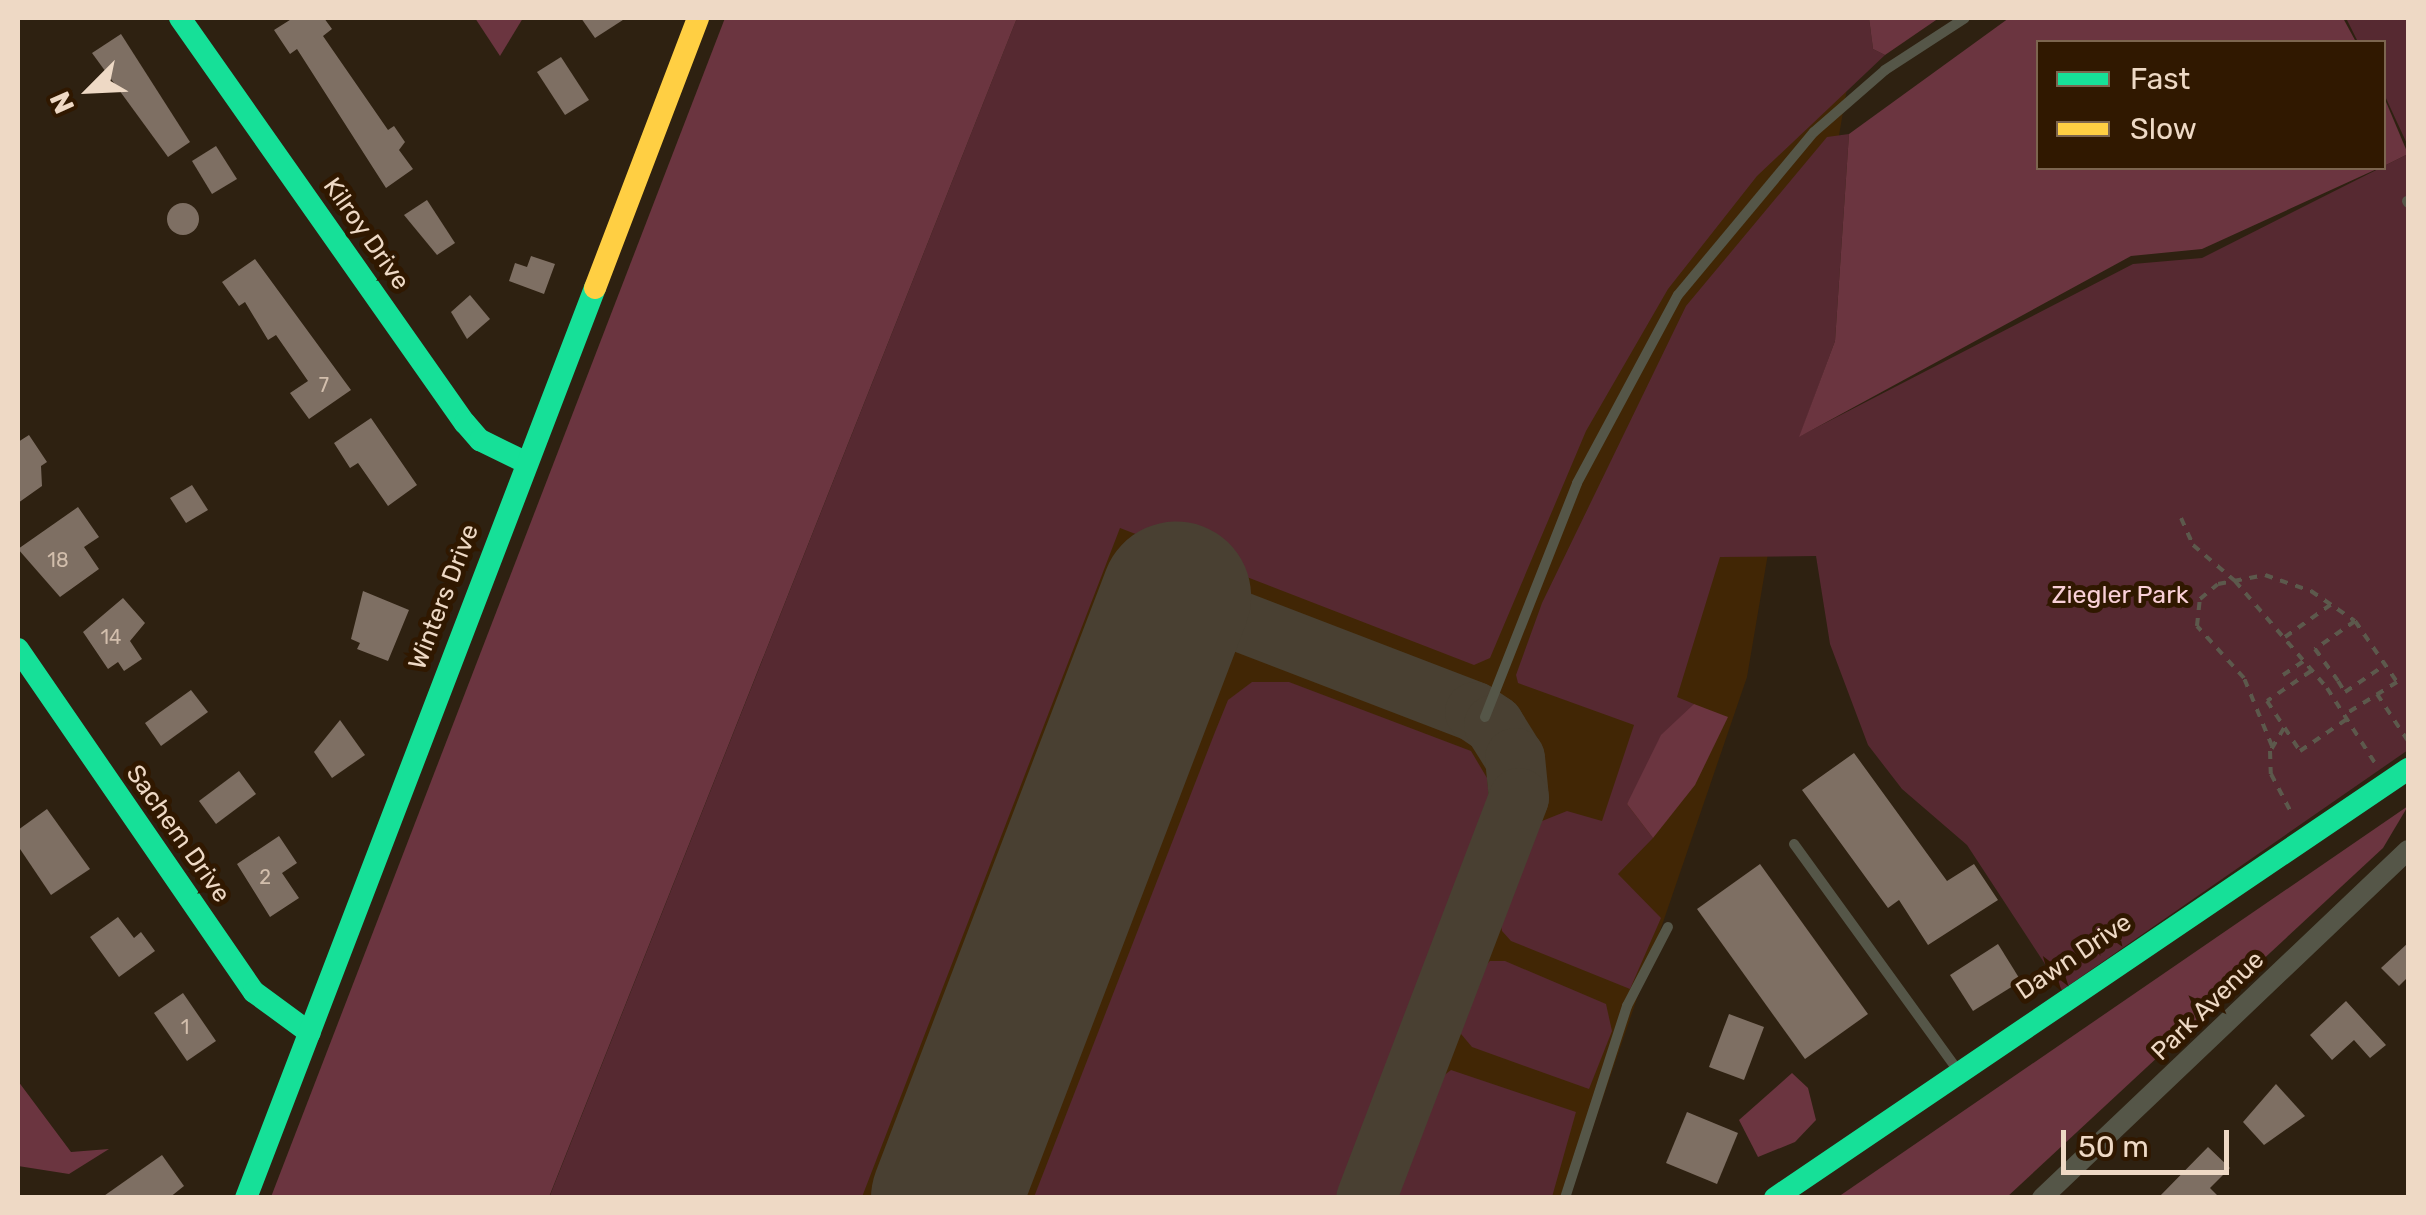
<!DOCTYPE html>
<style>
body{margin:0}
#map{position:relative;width:2426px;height:1215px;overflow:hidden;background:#2e2111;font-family:Rubik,sans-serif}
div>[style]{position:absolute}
.built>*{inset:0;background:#412605}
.green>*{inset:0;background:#562931}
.forest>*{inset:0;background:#6b3540}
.taxiway>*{height:60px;margin:-30px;padding:0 30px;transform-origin:30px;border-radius:30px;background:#494032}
.runway>*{height:150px;margin:-75px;padding:0 75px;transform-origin:75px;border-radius:75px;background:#494032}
.building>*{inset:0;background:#7e6f63}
.round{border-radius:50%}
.path>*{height:4px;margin-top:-2px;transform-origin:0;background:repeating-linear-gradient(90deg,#5c594c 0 8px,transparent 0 16px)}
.lane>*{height:10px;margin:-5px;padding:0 5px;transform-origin:5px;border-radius:5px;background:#555648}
.street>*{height:20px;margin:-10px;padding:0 10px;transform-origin:10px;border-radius:10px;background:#555648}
.fast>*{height:22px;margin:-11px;padding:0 11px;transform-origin:11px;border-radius:11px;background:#16e098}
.slow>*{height:22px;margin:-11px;padding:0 11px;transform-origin:11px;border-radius:11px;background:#ffcf43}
span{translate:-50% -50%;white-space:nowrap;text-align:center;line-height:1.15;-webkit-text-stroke:10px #301800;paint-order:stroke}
.number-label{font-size:20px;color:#d2beac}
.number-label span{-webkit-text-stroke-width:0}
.street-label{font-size:25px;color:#eed9c5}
.park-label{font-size:25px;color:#f9d0d7}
.frame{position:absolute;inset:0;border:20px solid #eed9c5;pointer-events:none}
.legend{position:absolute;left:2036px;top:40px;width:350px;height:130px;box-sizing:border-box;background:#301800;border:2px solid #7c654f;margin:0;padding:12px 18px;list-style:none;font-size:30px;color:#eed9c5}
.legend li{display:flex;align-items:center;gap:20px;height:50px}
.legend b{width:50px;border:2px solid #7c654f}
.north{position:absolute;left:40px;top:40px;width:100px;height:100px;-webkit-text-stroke:8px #301800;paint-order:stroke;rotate:246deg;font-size:28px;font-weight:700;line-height:40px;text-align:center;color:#eed9c5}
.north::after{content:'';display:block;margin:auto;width:35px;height:45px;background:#eed9c5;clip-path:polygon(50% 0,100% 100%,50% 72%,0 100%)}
.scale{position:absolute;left:2061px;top:1130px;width:168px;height:45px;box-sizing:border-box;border:5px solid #eed9c5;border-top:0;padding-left:12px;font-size:30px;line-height:35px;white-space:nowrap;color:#eed9c5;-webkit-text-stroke:8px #301800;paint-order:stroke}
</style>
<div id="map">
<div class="built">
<div style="clip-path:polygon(1036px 18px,1859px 18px,1747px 677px,1569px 1197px,577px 1198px)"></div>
</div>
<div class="green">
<div style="clip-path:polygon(1017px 18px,1869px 18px,1873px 49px,1885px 55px,1757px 176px,1668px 289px,1586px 431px,1490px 658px,1474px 665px,1120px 528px,862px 1197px,549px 1198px)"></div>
<div style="clip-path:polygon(2346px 18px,2408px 18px,2408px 146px,2384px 94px,2384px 42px,2358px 42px)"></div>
<div style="clip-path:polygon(1849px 134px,1835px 341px,1800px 436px,2133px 264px,2202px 258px,2408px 154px,2408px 750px,2062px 990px,1967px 845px,1902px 789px,1868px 745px,1830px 644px,1816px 556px,1720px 557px,1677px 697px,1694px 704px,1627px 804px,1653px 838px,1618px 874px,1661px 918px,1630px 989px,1511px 941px,1502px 931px,1498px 910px,1532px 825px,1567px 811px,1602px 821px,1634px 725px,1518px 683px,1516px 675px,1542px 603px,1686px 306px,1827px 137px)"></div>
<div style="clip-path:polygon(1252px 682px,1289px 682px,1471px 751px,1487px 778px,1491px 817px,1343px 1197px,1034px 1197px,1215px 732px,1228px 700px)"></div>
<div style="clip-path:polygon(1490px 961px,1505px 961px,1606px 1004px,1612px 1031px,1589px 1089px,1472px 1047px,1461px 1034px,1458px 1015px,1474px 977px)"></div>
<div style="clip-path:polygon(1451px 1070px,1576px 1112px,1552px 1197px,1390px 1197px,1434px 1083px)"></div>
</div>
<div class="forest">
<div style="clip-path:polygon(475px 18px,523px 18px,500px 56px)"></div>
<div style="clip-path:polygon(725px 18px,1017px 18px,549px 1197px,271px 1197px)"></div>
<div style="clip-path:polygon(1869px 18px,1939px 18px,1885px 55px,1873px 49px)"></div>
<div style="clip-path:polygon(2009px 18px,2343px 18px,2356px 42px,2038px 42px,2038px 168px,2379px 168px,2202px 249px,2131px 256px,1799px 437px,1835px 341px,1849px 134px)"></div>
<div style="clip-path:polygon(2384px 97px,2408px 154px,2384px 166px)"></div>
<div style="clip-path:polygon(1694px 704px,1728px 717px,1695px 785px,1653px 838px,1627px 804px,1661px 735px)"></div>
<div style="clip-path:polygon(2408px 806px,2383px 848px,2007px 1197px,1838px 1197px)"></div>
<div style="clip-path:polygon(1792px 1073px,1808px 1088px,1816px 1120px,1795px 1142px,1758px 1157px,1739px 1120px)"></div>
<div style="clip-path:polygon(18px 1081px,71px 1152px,109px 1149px,69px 1174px,18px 1166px)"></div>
</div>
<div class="taxiway">
<div style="left:1176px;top:597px;width:320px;rotate:21deg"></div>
<div style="left:1475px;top:712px;width:23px;rotate:34deg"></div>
<div style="left:1494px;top:725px;width:39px;rotate:58deg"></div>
<div style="left:1515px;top:758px;width:40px;rotate:84.3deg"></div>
<div style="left:1519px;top:798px;width:428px;rotate:110.9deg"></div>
</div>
<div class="runway">
<div style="left:946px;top:1198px;width:644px;rotate:-69.06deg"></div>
</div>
<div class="building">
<div style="clip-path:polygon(293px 18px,324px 18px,332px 29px,323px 36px,388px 130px,394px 126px,405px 142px,399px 150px,413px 169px,386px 188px,297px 49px,290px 54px,274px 30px)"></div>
<div style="clip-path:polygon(581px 18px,626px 18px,595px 38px)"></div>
<div style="clip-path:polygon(121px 34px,190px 142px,168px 157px,92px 53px)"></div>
<div style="clip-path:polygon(561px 57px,589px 100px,565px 115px,537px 72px)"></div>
<div style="clip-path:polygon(216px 146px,237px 179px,212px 194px,192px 161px)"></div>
<div style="clip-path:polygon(427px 200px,455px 243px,437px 255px,404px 215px)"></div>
<div class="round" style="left:167px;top:203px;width:32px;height:32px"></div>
<div style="clip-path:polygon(531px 256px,555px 264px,544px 294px,509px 281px,515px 263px,527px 267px)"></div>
<div style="clip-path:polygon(255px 259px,351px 390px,309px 419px,290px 393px,308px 381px,276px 335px,268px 340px,245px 302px,239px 306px,222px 282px)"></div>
<div style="clip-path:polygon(470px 295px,490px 319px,467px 339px,451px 312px)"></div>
<div style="clip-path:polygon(371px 418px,417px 485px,388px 506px,358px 463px,350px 468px,334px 443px)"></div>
<div style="clip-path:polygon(29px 435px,47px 462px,41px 466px,42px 486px,18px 503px,18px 442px)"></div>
<div style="clip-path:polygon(192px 485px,208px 510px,186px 523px,170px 498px)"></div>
<div style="clip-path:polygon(78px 507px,99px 537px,84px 547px,99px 569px,60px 597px,18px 549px)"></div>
<div style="clip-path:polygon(363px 591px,409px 610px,388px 661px,357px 649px,360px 643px,351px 639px)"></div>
<div style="clip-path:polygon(123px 598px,145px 623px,130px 641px,142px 659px,124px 671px,118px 662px,108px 669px,83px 632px)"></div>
<div style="clip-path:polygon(191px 690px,208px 712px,161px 746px,145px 723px)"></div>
<div style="clip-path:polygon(340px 720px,365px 755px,332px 778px,314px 752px)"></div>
<div style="clip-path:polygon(1854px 753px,1947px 881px,1974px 864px,1998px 900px,1928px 945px,1899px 900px,1888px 908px,1802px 790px)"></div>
<div style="clip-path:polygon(239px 771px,256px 794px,216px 824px,199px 801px)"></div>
<div style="clip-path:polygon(47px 809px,90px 869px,51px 895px,18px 846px,18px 830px)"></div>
<div style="clip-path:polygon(279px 836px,297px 863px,282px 873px,299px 898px,270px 917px,237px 864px)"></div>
<div style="clip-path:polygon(1760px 864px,1868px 1014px,1805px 1059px,1697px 909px)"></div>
<div style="clip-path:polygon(118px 917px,134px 938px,141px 932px,155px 951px,119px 977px,90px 937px)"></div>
<div style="clip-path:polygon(2408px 943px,2408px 977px,2399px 986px,2381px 968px)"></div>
<div style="clip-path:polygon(1998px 944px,2021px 981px,1973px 1011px,1950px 975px)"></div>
<div style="clip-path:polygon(183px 993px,216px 1041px,187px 1061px,154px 1013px)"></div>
<div style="clip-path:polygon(2346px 1001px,2386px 1045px,2370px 1058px,2354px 1040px,2332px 1060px,2310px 1035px)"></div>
<div style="clip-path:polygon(1729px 1014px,1764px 1027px,1744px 1080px,1709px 1067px)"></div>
<div style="clip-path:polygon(2276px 1084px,2305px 1116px,2264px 1145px,2243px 1122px)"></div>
<div style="clip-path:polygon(1687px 1112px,1738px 1133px,1717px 1184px,1666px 1163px)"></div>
<div style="clip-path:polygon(2208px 1147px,2230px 1168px,2210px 1188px,2220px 1198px,2158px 1198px)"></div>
<div style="clip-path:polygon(162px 1155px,184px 1186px,169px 1198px,101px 1198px)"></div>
</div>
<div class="path">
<div style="left:2181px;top:518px;width:30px;rotate:66deg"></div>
<div style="left:2193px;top:545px;width:55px;rotate:40.6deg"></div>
<div style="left:2235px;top:581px;width:141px;rotate:49.3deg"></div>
<div style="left:2327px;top:688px;width:89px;rotate:57.4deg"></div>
<div style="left:2355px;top:621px;width:49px;rotate:145deg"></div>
<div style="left:2315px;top:649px;width:39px;rotate:54deg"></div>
<div style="left:2338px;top:681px;width:13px;rotate:58deg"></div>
<div style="left:2345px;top:692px;width:48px;rotate:-34deg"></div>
<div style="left:2285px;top:637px;width:59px;rotate:-35.3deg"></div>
<div style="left:2311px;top:671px;width:53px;rotate:145.7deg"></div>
<div style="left:2267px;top:701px;width:60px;rotate:56.6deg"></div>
<div style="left:2300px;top:751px;width:57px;rotate:-34.2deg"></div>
<div style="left:2283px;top:675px;width:25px;rotate:-34deg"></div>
<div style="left:2377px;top:694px;width:56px;rotate:56.6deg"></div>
<div style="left:2284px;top:728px;width:27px;rotate:121deg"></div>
<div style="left:2270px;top:751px;width:23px;rotate:88deg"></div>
<div style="left:2271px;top:774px;width:45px;rotate:62.3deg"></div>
<div style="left:2272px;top:746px;width:74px;rotate:-112.4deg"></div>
<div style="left:2244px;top:678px;width:70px;rotate:-132.1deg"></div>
<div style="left:2197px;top:626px;width:27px;rotate:-84deg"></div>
<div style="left:2200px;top:599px;width:23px;rotate:-40deg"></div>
<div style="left:2218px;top:584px;width:48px;rotate:-10.8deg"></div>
<div style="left:2265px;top:575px;width:49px;rotate:19.2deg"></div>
<div style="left:2311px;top:591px;width:53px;rotate:34.3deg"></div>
<div style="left:2355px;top:621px;width:74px;rotate:55.5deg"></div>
<div style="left:2397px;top:682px;width:62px;rotate:148.1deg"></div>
</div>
<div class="lane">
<div style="left:2407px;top:201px;width:2px;rotate:63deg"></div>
<div style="left:1485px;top:717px;width:251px;rotate:-68.5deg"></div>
<div style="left:1577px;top:483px;width:213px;rotate:-61.8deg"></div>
<div style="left:1678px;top:295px;width:212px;rotate:-50.2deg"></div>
<div style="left:1814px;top:132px;width:94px;rotate:-41.1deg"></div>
<div style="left:1885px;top:70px;width:95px;rotate:-33deg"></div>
<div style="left:1794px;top:844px;width:276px;rotate:54.1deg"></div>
<div style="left:1565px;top:1198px;width:202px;rotate:-72.1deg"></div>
<div style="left:1627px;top:1006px;width:89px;rotate:-62.6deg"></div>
</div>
<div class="street">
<div style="left:2042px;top:1198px;width:505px;rotate:-43.56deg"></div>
</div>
<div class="fast">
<div style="left:180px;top:18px;width:495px;rotate:54.9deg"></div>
<div style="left:465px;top:423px;width:23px;rotate:49deg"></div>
<div style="left:480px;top:440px;width:50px;rotate:26.1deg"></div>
<div style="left:18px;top:649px;width:416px;rotate:55.5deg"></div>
<div style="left:254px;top:992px;width:69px;rotate:36.2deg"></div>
<div style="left:246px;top:1198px;width:975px;rotate:-69.02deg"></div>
<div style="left:1775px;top:1198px;width:765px;rotate:-34.13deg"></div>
</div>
<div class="slow">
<div style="left:595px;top:288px;width:289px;rotate:-69.1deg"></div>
</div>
<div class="number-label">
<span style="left:324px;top:385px">7</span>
<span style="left:58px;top:560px">18</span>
<span style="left:111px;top:637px">14</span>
<span style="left:265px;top:877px">2</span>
<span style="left:185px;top:1027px">1</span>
</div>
<div class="street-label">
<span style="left:366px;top:234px;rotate:55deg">Kilroy Drive</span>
<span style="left:444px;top:597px;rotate:-69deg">Winters Drive</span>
<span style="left:178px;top:834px;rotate:55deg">Sachem Drive</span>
<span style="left:2074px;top:957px;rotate:-34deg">Dawn Drive</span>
<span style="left:2208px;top:1006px;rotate:-44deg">Park Avenue</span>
</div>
<div class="park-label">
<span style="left:2120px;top:595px">Ziegler Park</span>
</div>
<div class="frame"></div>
<ul class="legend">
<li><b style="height:12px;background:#16e098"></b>Fast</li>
<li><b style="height:12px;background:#ffcf43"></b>Slow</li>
</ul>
<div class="north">N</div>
<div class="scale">50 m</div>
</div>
